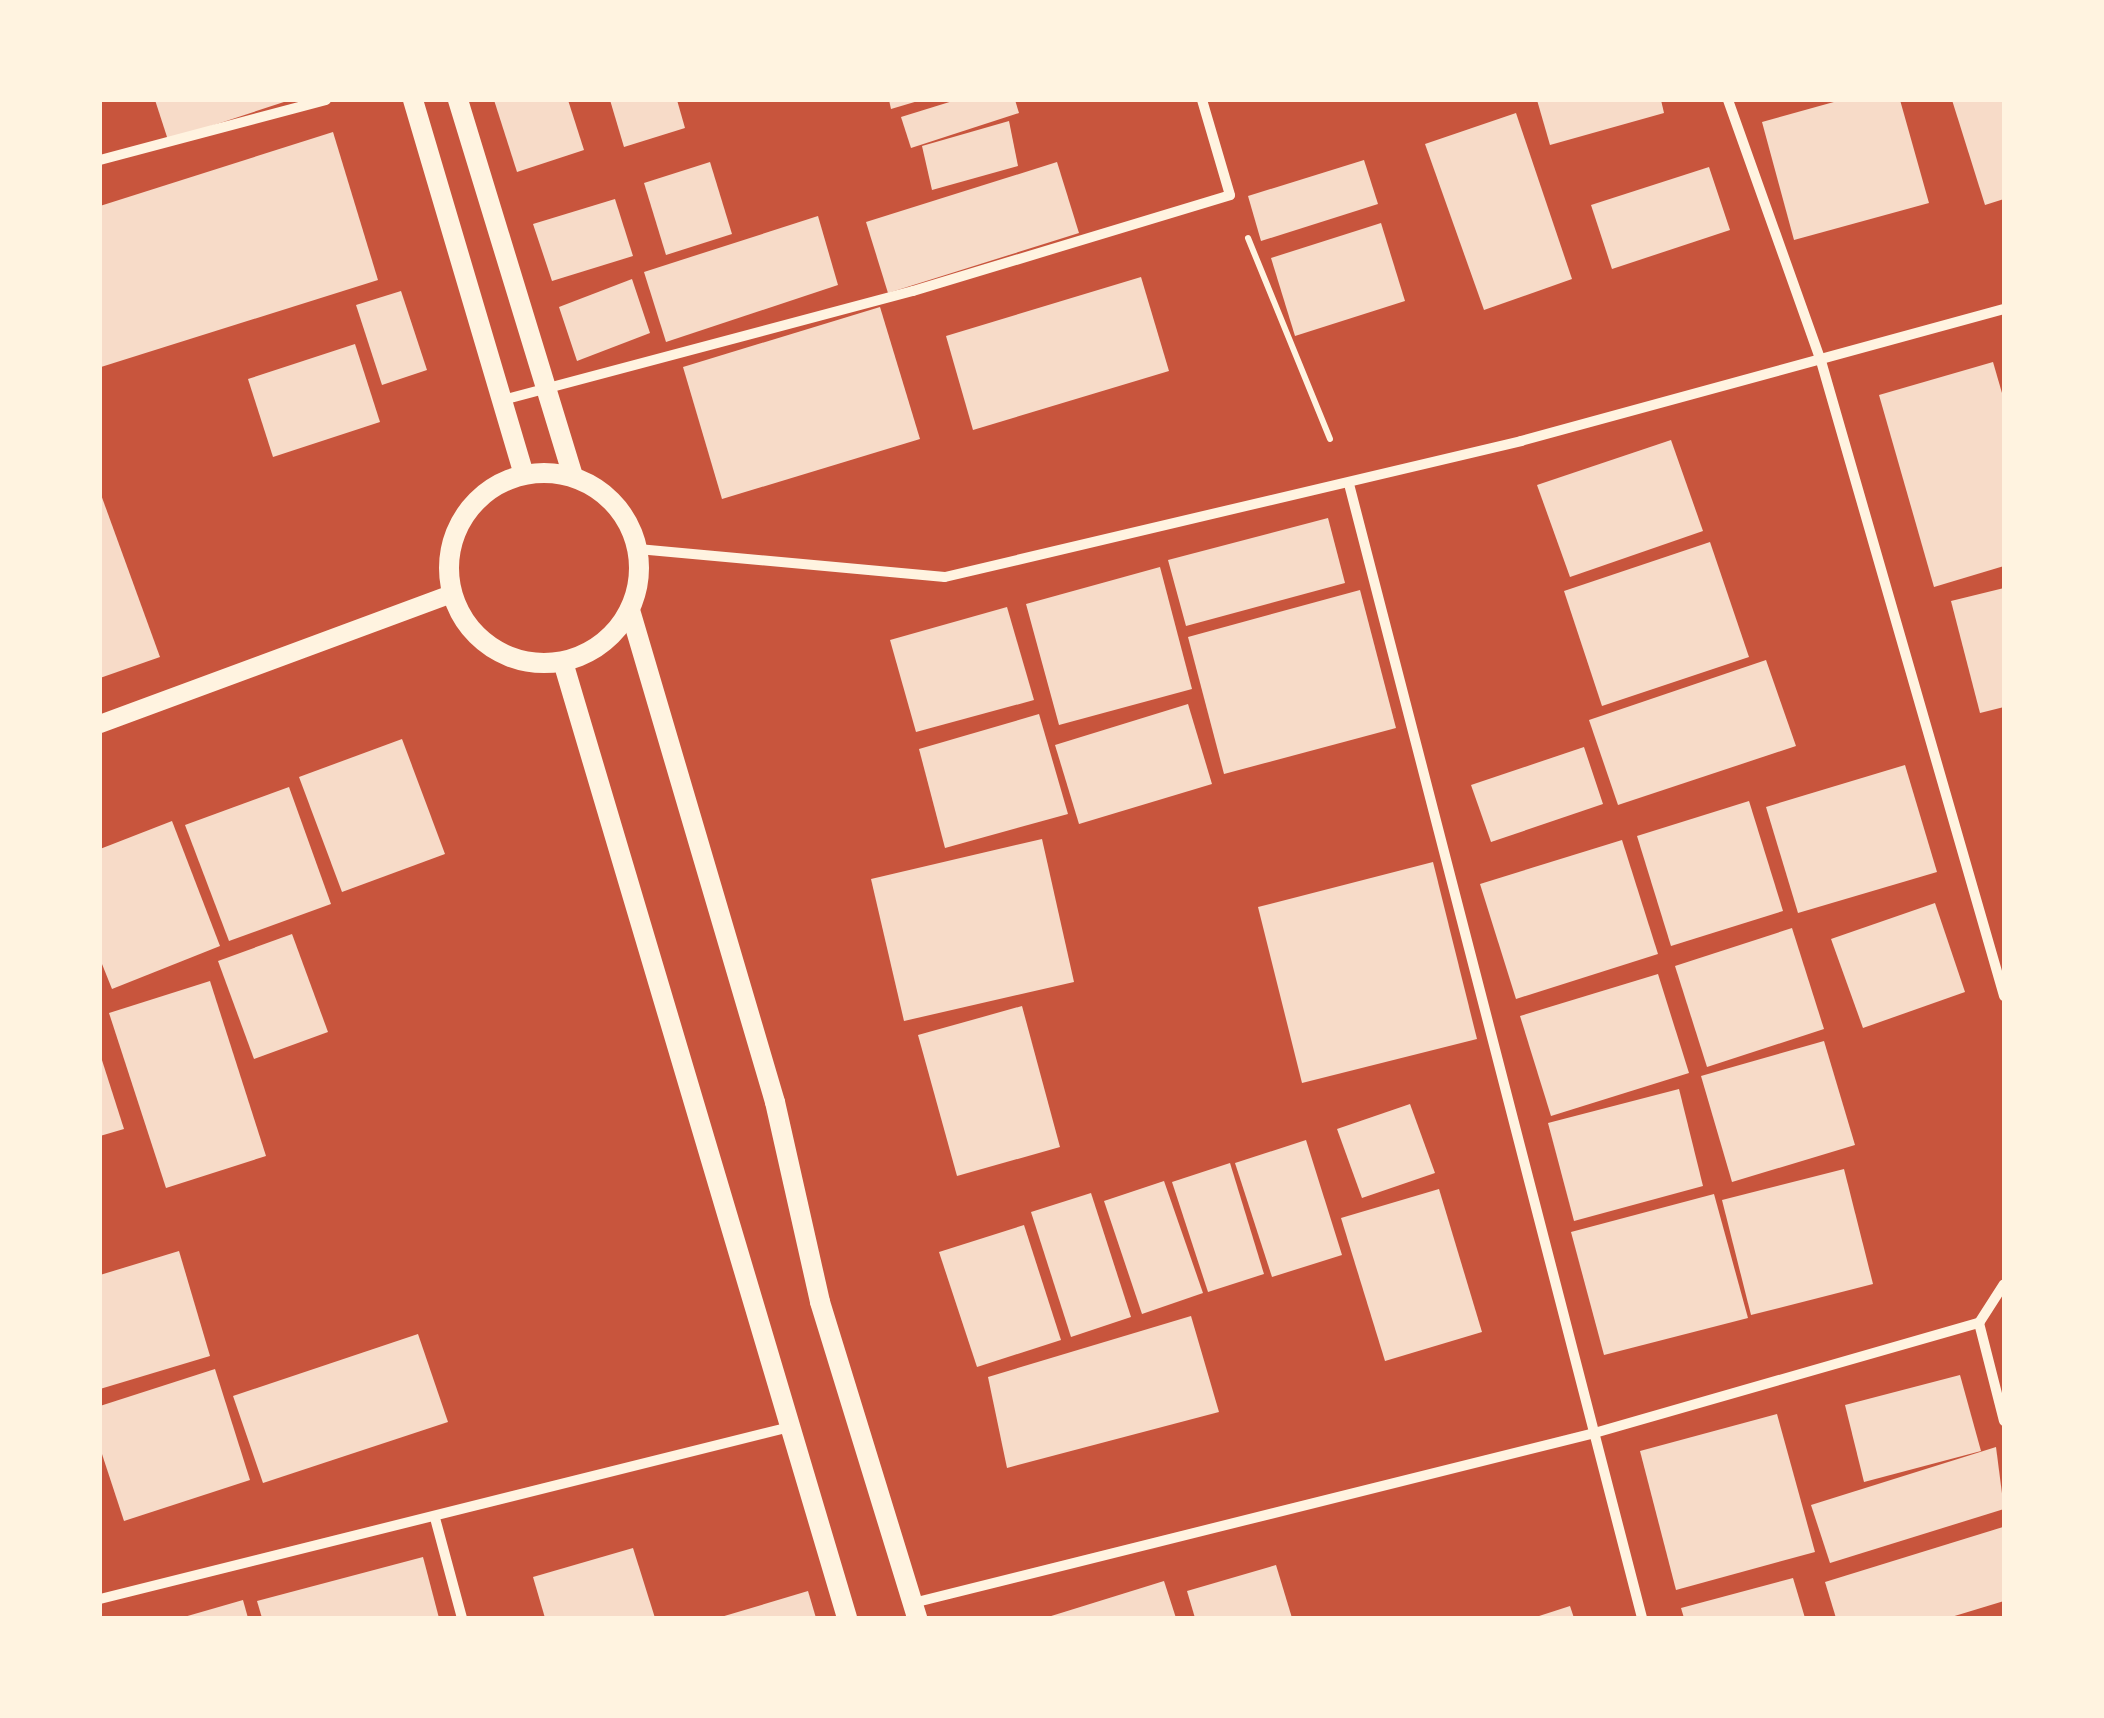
<!DOCTYPE html>
<style>
body{margin:0}
#map{position:relative;width:2104px;height:1718px;overflow:hidden;background:#c8553d;font-family:"IBM Plex Sans",sans-serif}
div>[style]{position:absolute}
.building>*{inset:0;background:#f7dbc8}
.path>*{height:6px;margin:-3px;padding:0 3px;transform-origin:3px;border-radius:3px;background:#fff3e0}
.minor>*{height:10px;margin:-5px;padding:0 5px;transform-origin:5px;border-radius:5px;background:#fff3e0}
.tertiary>*{height:18px;margin:-9px;padding:0 9px;transform-origin:9px;border-radius:9px;background:#fff3e0}
.secondary>*{height:20px;margin:-10px;padding:0 10px;transform-origin:10px;border-radius:10px;background:#fff3e0}
.secondary>.ring{margin:-10px;padding:0;box-sizing:content-box;background:none;border:20px solid #fff3e0;border-radius:50%}
span{translate:-50% -50%;white-space:nowrap;text-align:center;line-height:1.15;-webkit-text-stroke:8px #fff3e0;paint-order:stroke}
.frame{position:absolute;inset:0;border:102px solid #fff3e0;pointer-events:none}
</style>
<div id="map">
<div class="building">
<div style="clip-path:polygon(155px 100px,287px 100px,287px 101px,168px 140px)"></div>
<div style="clip-path:polygon(494px 100px,568px 100px,584px 150px,517px 172px)"></div>
<div style="clip-path:polygon(610px 100px,677px 100px,685px 128px,624px 147px)"></div>
<div style="clip-path:polygon(889px 100px,918px 100px,918px 101px,891px 109px)"></div>
<div style="clip-path:polygon(956px 100px,1015px 100px,1019px 113px,911px 148px,901px 117px)"></div>
<div style="clip-path:polygon(1537px 100px,1661px 100px,1664px 113px,1550px 145px)"></div>
<div style="clip-path:polygon(1841px 100px,1900px 100px,1929px 203px,1794px 240px,1762px 122px)"></div>
<div style="clip-path:polygon(1952px 100px,2004px 100px,2004px 199px,1985px 205px)"></div>
<div style="clip-path:polygon(1516px 113px,1572px 279px,1484px 310px,1425px 144px)"></div>
<div style="clip-path:polygon(1009px 121px,1018px 166px,932px 190px,922px 146px)"></div>
<div style="clip-path:polygon(333px 132px,378px 280px,101px 367px,100px 206px)"></div>
<div style="clip-path:polygon(1364px 160px,1378px 204px,1261px 241px,1248px 196px)"></div>
<div style="clip-path:polygon(710px 162px,732px 234px,666px 255px,644px 183px)"></div>
<div style="clip-path:polygon(1057px 162px,1079px 233px,888px 293px,866px 222px)"></div>
<div style="clip-path:polygon(1709px 167px,1730px 230px,1612px 269px,1591px 205px)"></div>
<div style="clip-path:polygon(615px 199px,633px 256px,552px 281px,533px 224px)"></div>
<div style="clip-path:polygon(818px 216px,838px 285px,666px 342px,644px 272px)"></div>
<div style="clip-path:polygon(1381px 223px,1405px 301px,1295px 336px,1271px 258px)"></div>
<div style="clip-path:polygon(1141px 277px,1169px 371px,973px 430px,946px 336px)"></div>
<div style="clip-path:polygon(632px 279px,650px 333px,577px 361px,559px 307px)"></div>
<div style="clip-path:polygon(401px 291px,427px 370px,382px 385px,356px 305px)"></div>
<div style="clip-path:polygon(880px 307px,920px 439px,722px 499px,683px 367px)"></div>
<div style="clip-path:polygon(355px 344px,380px 422px,273px 457px,248px 379px)"></div>
<div style="clip-path:polygon(1993px 362px,2004px 400px,2004px 566px,1934px 587px,1879px 395px)"></div>
<div style="clip-path:polygon(1671px 440px,1703px 531px,1570px 577px,1537px 485px)"></div>
<div style="clip-path:polygon(100px 492px,160px 657px,100px 678px)"></div>
<div style="clip-path:polygon(1328px 518px,1345px 583px,1186px 626px,1168px 560px)"></div>
<div style="clip-path:polygon(1710px 542px,1749px 657px,1602px 706px,1564px 591px)"></div>
<div style="clip-path:polygon(1160px 567px,1192px 689px,1059px 725px,1026px 604px)"></div>
<div style="clip-path:polygon(2004px 588px,2004px 707px,1980px 713px,1951px 601px)"></div>
<div style="clip-path:polygon(1360px 590px,1396px 728px,1224px 774px,1188px 637px)"></div>
<div style="clip-path:polygon(1007px 607px,1034px 700px,916px 732px,890px 640px)"></div>
<div style="clip-path:polygon(1766px 660px,1796px 746px,1618px 805px,1589px 720px)"></div>
<div style="clip-path:polygon(1188px 704px,1212px 784px,1079px 824px,1055px 745px)"></div>
<div style="clip-path:polygon(1039px 714px,1068px 814px,945px 848px,919px 749px)"></div>
<div style="clip-path:polygon(402px 739px,445px 854px,342px 892px,299px 777px)"></div>
<div style="clip-path:polygon(1584px 747px,1603px 804px,1491px 842px,1471px 785px)"></div>
<div style="clip-path:polygon(1905px 765px,1937px 872px,1798px 913px,1766px 807px)"></div>
<div style="clip-path:polygon(289px 787px,331px 904px,229px 941px,185px 825px)"></div>
<div style="clip-path:polygon(1749px 801px,1783px 911px,1671px 946px,1637px 836px)"></div>
<div style="clip-path:polygon(172px 821px,220px 946px,112px 989px,100px 959px,100px 849px)"></div>
<div style="clip-path:polygon(1042px 839px,1074px 982px,904px 1021px,871px 879px)"></div>
<div style="clip-path:polygon(1622px 840px,1658px 954px,1516px 999px,1480px 884px)"></div>
<div style="clip-path:polygon(1433px 862px,1477px 1039px,1302px 1083px,1258px 907px)"></div>
<div style="clip-path:polygon(1935px 903px,1965px 992px,1863px 1028px,1831px 939px)"></div>
<div style="clip-path:polygon(1792px 928px,1824px 1029px,1707px 1067px,1675px 966px)"></div>
<div style="clip-path:polygon(292px 934px,328px 1032px,254px 1059px,218px 961px)"></div>
<div style="clip-path:polygon(1658px 974px,1689px 1073px,1551px 1116px,1520px 1016px)"></div>
<div style="clip-path:polygon(210px 981px,266px 1156px,166px 1188px,109px 1013px)"></div>
<div style="clip-path:polygon(1022px 1006px,1060px 1147px,957px 1176px,918px 1035px)"></div>
<div style="clip-path:polygon(1824px 1041px,1855px 1145px,1732px 1182px,1701px 1076px)"></div>
<div style="clip-path:polygon(100px 1054px,124px 1129px,100px 1136px)"></div>
<div style="clip-path:polygon(1679px 1089px,1703px 1186px,1574px 1221px,1548px 1123px)"></div>
<div style="clip-path:polygon(1410px 1104px,1435px 1173px,1362px 1198px,1337px 1129px)"></div>
<div style="clip-path:polygon(1306px 1140px,1342px 1255px,1272px 1277px,1235px 1163px)"></div>
<div style="clip-path:polygon(1230px 1163px,1264px 1274px,1208px 1292px,1172px 1182px)"></div>
<div style="clip-path:polygon(1844px 1169px,1873px 1284px,1751px 1315px,1722px 1200px)"></div>
<div style="clip-path:polygon(1164px 1181px,1203px 1293px,1142px 1314px,1104px 1201px)"></div>
<div style="clip-path:polygon(1439px 1189px,1482px 1332px,1385px 1361px,1341px 1218px)"></div>
<div style="clip-path:polygon(1091px 1193px,1131px 1317px,1071px 1337px,1031px 1212px)"></div>
<div style="clip-path:polygon(1714px 1194px,1748px 1318px,1604px 1355px,1571px 1232px)"></div>
<div style="clip-path:polygon(1024px 1225px,1061px 1340px,977px 1367px,939px 1252px)"></div>
<div style="clip-path:polygon(179px 1251px,210px 1356px,100px 1389px,100px 1275px)"></div>
<div style="clip-path:polygon(1191px 1316px,1219px 1412px,1007px 1468px,988px 1377px)"></div>
<div style="clip-path:polygon(418px 1334px,448px 1422px,263px 1483px,233px 1396px)"></div>
<div style="clip-path:polygon(215px 1369px,250px 1480px,124px 1521px,100px 1448px,100px 1406px)"></div>
<div style="clip-path:polygon(1960px 1375px,1981px 1451px,1864px 1482px,1845px 1405px)"></div>
<div style="clip-path:polygon(1777px 1414px,1815px 1552px,1676px 1590px,1640px 1451px)"></div>
<div style="clip-path:polygon(1996px 1447px,2004px 1509px,1830px 1563px,1811px 1505px)"></div>
<div style="clip-path:polygon(2003px 1527px,2004px 1601px,1948px 1618px,1836px 1618px,1825px 1582px)"></div>
<div style="clip-path:polygon(633px 1548px,655px 1618px,545px 1618px,533px 1577px)"></div>
<div style="clip-path:polygon(423px 1557px,439px 1618px,262px 1618px,257px 1601px)"></div>
<div style="clip-path:polygon(1276px 1565px,1292px 1618px,1195px 1618px,1187px 1591px)"></div>
<div style="clip-path:polygon(1793px 1578px,1805px 1618px,1684px 1618px,1681px 1608px)"></div>
<div style="clip-path:polygon(1164px 1581px,1176px 1618px,1048px 1618px,1048px 1617px)"></div>
<div style="clip-path:polygon(808px 1591px,816px 1618px,721px 1618px,721px 1617px)"></div>
<div style="clip-path:polygon(243px 1600px,248px 1618px,184px 1618px,184px 1617px)"></div>
<div style="clip-path:polygon(1570px 1606px,1574px 1618px,1536px 1618px,1536px 1617px)"></div>
</div>
<div class="path">
<div style="left:1248px;top:238px;width:217px;rotate:67.8deg"></div>
</div>
<div class="minor">
<div style="left:1728px;top:100px;width:277px;rotate:70.4deg"></div>
<div style="left:1821px;top:361px;width:661px;rotate:73.92deg"></div>
<div style="left:100px;top:160px;width:234px;rotate:-14.9deg"></div>
<div style="left:503px;top:400px;width:424px;rotate:-14.9deg"></div>
<div style="left:913px;top:291px;width:331px;rotate:-16.8deg"></div>
<div style="left:1230px;top:195px;width:99px;rotate:-106.4deg"></div>
<div style="left:1349px;top:484px;width:1171px;rotate:75.51deg"></div>
<div style="left:638px;top:549px;width:308px;rotate:5.2deg"></div>
<div style="left:945px;top:577px;width:592px;rotate:-13.28deg"></div>
<div style="left:1521px;top:441px;width:501px;rotate:-15.29deg"></div>
<div style="left:1979px;top:1323px;width:101px;rotate:75.7deg"></div>
<div style="left:435px;top:1518px;width:104px;rotate:74.9deg"></div>
<div style="left:100px;top:1599px;width:711px;rotate:-14deg"></div>
<div style="left:913px;top:1603px;width:699px;rotate:-14deg"></div>
<div style="left:1591px;top:1434px;width:404px;rotate:-16deg"></div>
<div style="left:1979px;top:1323px;width:46px;rotate:-57.3deg"></div>
</div>
<div class="tertiary">
<div style="left:100px;top:724px;width:374px;rotate:-20.3deg"></div>
</div>
<div class="secondary">
<div style="left:413px;top:100px;width:390px;rotate:73.5deg"></div>
<div style="left:458px;top:100px;width:394px;rotate:73deg"></div>
<div class="ring" style="left:449px;top:473px;width:170px;height:170px"></div>
<div style="left:630px;top:610px;width:513px;rotate:73.58deg"></div>
<div style="left:775px;top:1102px;width:205px;rotate:77.3deg"></div>
<div style="left:820px;top:1302px;width:331px;rotate:72.9deg"></div>
<div style="left:563px;top:662px;width:997px;rotate:73.45deg"></div>
</div>
<div class="frame"></div>
</div>
